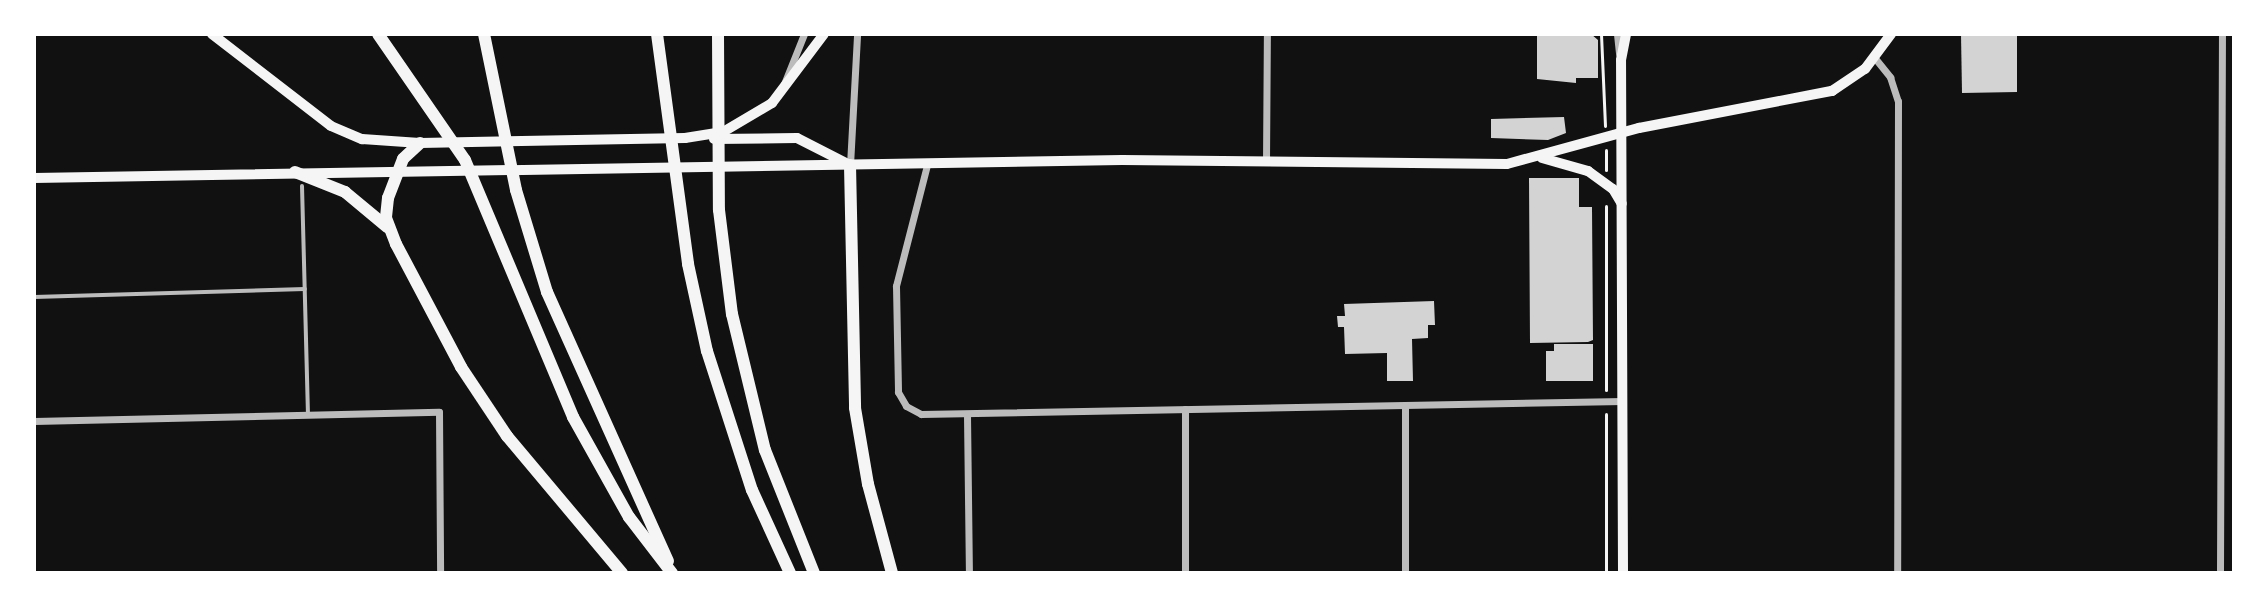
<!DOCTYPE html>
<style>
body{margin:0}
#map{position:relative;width:2268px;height:607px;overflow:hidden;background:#111;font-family:"DejaVu Sans",sans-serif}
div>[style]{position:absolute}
.building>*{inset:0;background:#d3d3d3}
.path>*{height:3px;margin:-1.5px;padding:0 1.5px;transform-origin:1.5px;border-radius:1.5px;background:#f5f5f5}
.service>*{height:4px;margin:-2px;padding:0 2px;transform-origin:2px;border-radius:2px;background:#bcbcbc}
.minor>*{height:7px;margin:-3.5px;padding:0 3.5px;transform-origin:3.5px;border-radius:3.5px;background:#bcbcbc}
.tertiary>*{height:9px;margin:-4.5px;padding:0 4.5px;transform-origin:4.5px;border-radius:4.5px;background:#bcbcbc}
.secondary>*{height:10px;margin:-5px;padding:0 5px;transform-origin:5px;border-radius:5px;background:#f5f5f5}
.motorway>*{height:12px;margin:-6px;padding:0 6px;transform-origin:6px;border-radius:6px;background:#f5f5f5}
span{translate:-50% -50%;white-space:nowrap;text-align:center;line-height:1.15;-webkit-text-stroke:6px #fff;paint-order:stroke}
.frame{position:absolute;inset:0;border:36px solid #fff;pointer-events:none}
</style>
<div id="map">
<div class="building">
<div style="clip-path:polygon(1537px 34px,1591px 34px,1598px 40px,1598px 78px,1576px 78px,1576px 83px,1537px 79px)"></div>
<div style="clip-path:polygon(1961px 34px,2017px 34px,2017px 92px,1962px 93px)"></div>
<div style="clip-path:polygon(1564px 117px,1566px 133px,1548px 140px,1491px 138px,1491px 119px)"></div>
<div style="clip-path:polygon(1529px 178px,1579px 178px,1579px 207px,1592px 207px,1593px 340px,1588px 342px,1530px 343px)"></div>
<div style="clip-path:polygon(1434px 301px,1435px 325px,1428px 325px,1428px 338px,1412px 339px,1413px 381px,1387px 381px,1387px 353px,1345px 354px,1344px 327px,1338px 327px,1337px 316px,1345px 316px,1344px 304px)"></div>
<div style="clip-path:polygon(1554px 344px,1593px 344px,1593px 381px,1546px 381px,1546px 351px,1554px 351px)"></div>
</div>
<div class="path">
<div style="left:1601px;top:34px;width:92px;rotate:87.5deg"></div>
<div style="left:1606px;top:150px;width:20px;rotate:90deg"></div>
<div style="left:1606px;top:390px;width:184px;rotate:-90deg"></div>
<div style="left:1606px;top:573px;width:159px;rotate:-90deg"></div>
</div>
<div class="service">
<div style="left:302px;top:186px;width:229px;rotate:88.5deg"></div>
<div style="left:34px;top:297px;width:271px;rotate:-1.7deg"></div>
</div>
<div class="minor">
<div style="left:1874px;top:57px;width:26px;rotate:51deg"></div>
<div style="left:1890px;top:77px;width:25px;rotate:72deg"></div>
<div style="left:1898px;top:101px;width:472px;rotate:90.1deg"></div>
<div style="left:784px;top:84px;width:54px;rotate:-68.2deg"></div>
<div style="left:1266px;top:162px;width:128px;rotate:-89.6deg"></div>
<div style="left:850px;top:165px;width:131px;rotate:-86.9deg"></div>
<div style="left:927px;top:165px;width:125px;rotate:104.4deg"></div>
<div style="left:896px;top:286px;width:106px;rotate:88.9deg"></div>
<div style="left:898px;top:392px;width:16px;rotate:60deg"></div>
<div style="left:906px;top:406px;width:17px;rotate:28deg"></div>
<div style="left:921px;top:414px;width:702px;rotate:-1.06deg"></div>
<div style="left:1405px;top:405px;width:168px;rotate:90deg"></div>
<div style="left:967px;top:415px;width:158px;rotate:89.3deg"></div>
<div style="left:34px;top:421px;width:405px;rotate:-1.3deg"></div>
<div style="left:439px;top:412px;width:161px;rotate:89.6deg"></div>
<div style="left:1185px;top:573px;width:164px;rotate:-90deg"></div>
<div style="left:2220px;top:573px;width:539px;rotate:-89.79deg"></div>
</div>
<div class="tertiary">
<div style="left:1618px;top:34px;width:20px;rotate:84deg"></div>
</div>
<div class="secondary">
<div style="left:212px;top:34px;width:150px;rotate:37.7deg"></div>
<div style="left:331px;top:126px;width:34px;rotate:23deg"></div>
<div style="left:362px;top:139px;width:58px;rotate:3.9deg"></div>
<div style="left:420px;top:143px;width:265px;rotate:-1.1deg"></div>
<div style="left:685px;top:138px;width:38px;rotate:-9deg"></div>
<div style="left:723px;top:132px;width:57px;rotate:-30.6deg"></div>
<div style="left:772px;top:103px;width:86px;rotate:-53deg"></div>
<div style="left:714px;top:139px;width:83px;rotate:-0.7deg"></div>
<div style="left:797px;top:138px;width:57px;rotate:27deg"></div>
<div style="left:1542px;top:158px;width:48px;rotate:15.8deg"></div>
<div style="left:1588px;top:171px;width:31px;rotate:36deg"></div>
<div style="left:1613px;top:189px;width:17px;rotate:59deg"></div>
<div style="left:34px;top:178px;width:1088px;rotate:-0.95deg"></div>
<div style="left:1122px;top:160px;width:385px;rotate:0.6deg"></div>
<div style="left:1507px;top:164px;width:137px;rotate:-15.3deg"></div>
<div style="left:1639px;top:128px;width:197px;rotate:-10.9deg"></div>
<div style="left:1832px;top:91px;width:40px;rotate:-34deg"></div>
<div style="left:1865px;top:69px;width:44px;rotate:-53.4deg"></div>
<div style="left:1623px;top:573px;width:513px;rotate:-90.22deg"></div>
<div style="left:1621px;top:60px;width:26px;rotate:-79deg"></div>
</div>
<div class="motorway">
<div style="left:378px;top:34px;width:153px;rotate:55.4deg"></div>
<div style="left:465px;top:160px;width:279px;rotate:67.2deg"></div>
<div style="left:573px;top:417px;width:115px;rotate:60.8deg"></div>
<div style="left:629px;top:517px;width:71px;rotate:52.5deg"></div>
<div style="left:484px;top:34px;width:159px;rotate:78.4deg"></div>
<div style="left:516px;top:190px;width:107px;rotate:73.1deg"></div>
<div style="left:547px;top:292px;width:295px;rotate:65.8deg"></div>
<div style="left:657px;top:34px;width:232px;rotate:82.3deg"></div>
<div style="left:688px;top:264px;width:89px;rotate:77.7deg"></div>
<div style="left:707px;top:351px;width:146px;rotate:72.1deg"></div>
<div style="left:752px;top:490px;width:91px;rotate:65.4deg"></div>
<div style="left:718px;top:34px;width:176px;rotate:89.7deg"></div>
<div style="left:719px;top:210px;width:105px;rotate:82.9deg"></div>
<div style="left:732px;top:314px;width:140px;rotate:76.4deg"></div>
<div style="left:765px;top:450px;width:132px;rotate:68.3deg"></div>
<div style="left:420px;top:143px;width:23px;rotate:137deg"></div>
<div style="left:403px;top:159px;width:42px;rotate:111deg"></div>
<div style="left:388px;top:198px;width:20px;rotate:96deg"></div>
<div style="left:386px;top:218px;width:28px;rotate:69deg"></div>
<div style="left:396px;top:244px;width:139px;rotate:62.1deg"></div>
<div style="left:461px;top:367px;width:83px;rotate:56.3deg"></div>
<div style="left:507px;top:436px;width:179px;rotate:50deg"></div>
<div style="left:850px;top:165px;width:243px;rotate:88.8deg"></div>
<div style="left:855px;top:408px;width:77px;rotate:80.3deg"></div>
<div style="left:868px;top:484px;width:92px;rotate:74.9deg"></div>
<div style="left:295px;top:172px;width:54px;rotate:21.8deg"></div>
<div style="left:345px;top:192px;width:55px;rotate:39.8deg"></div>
</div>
<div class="frame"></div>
</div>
